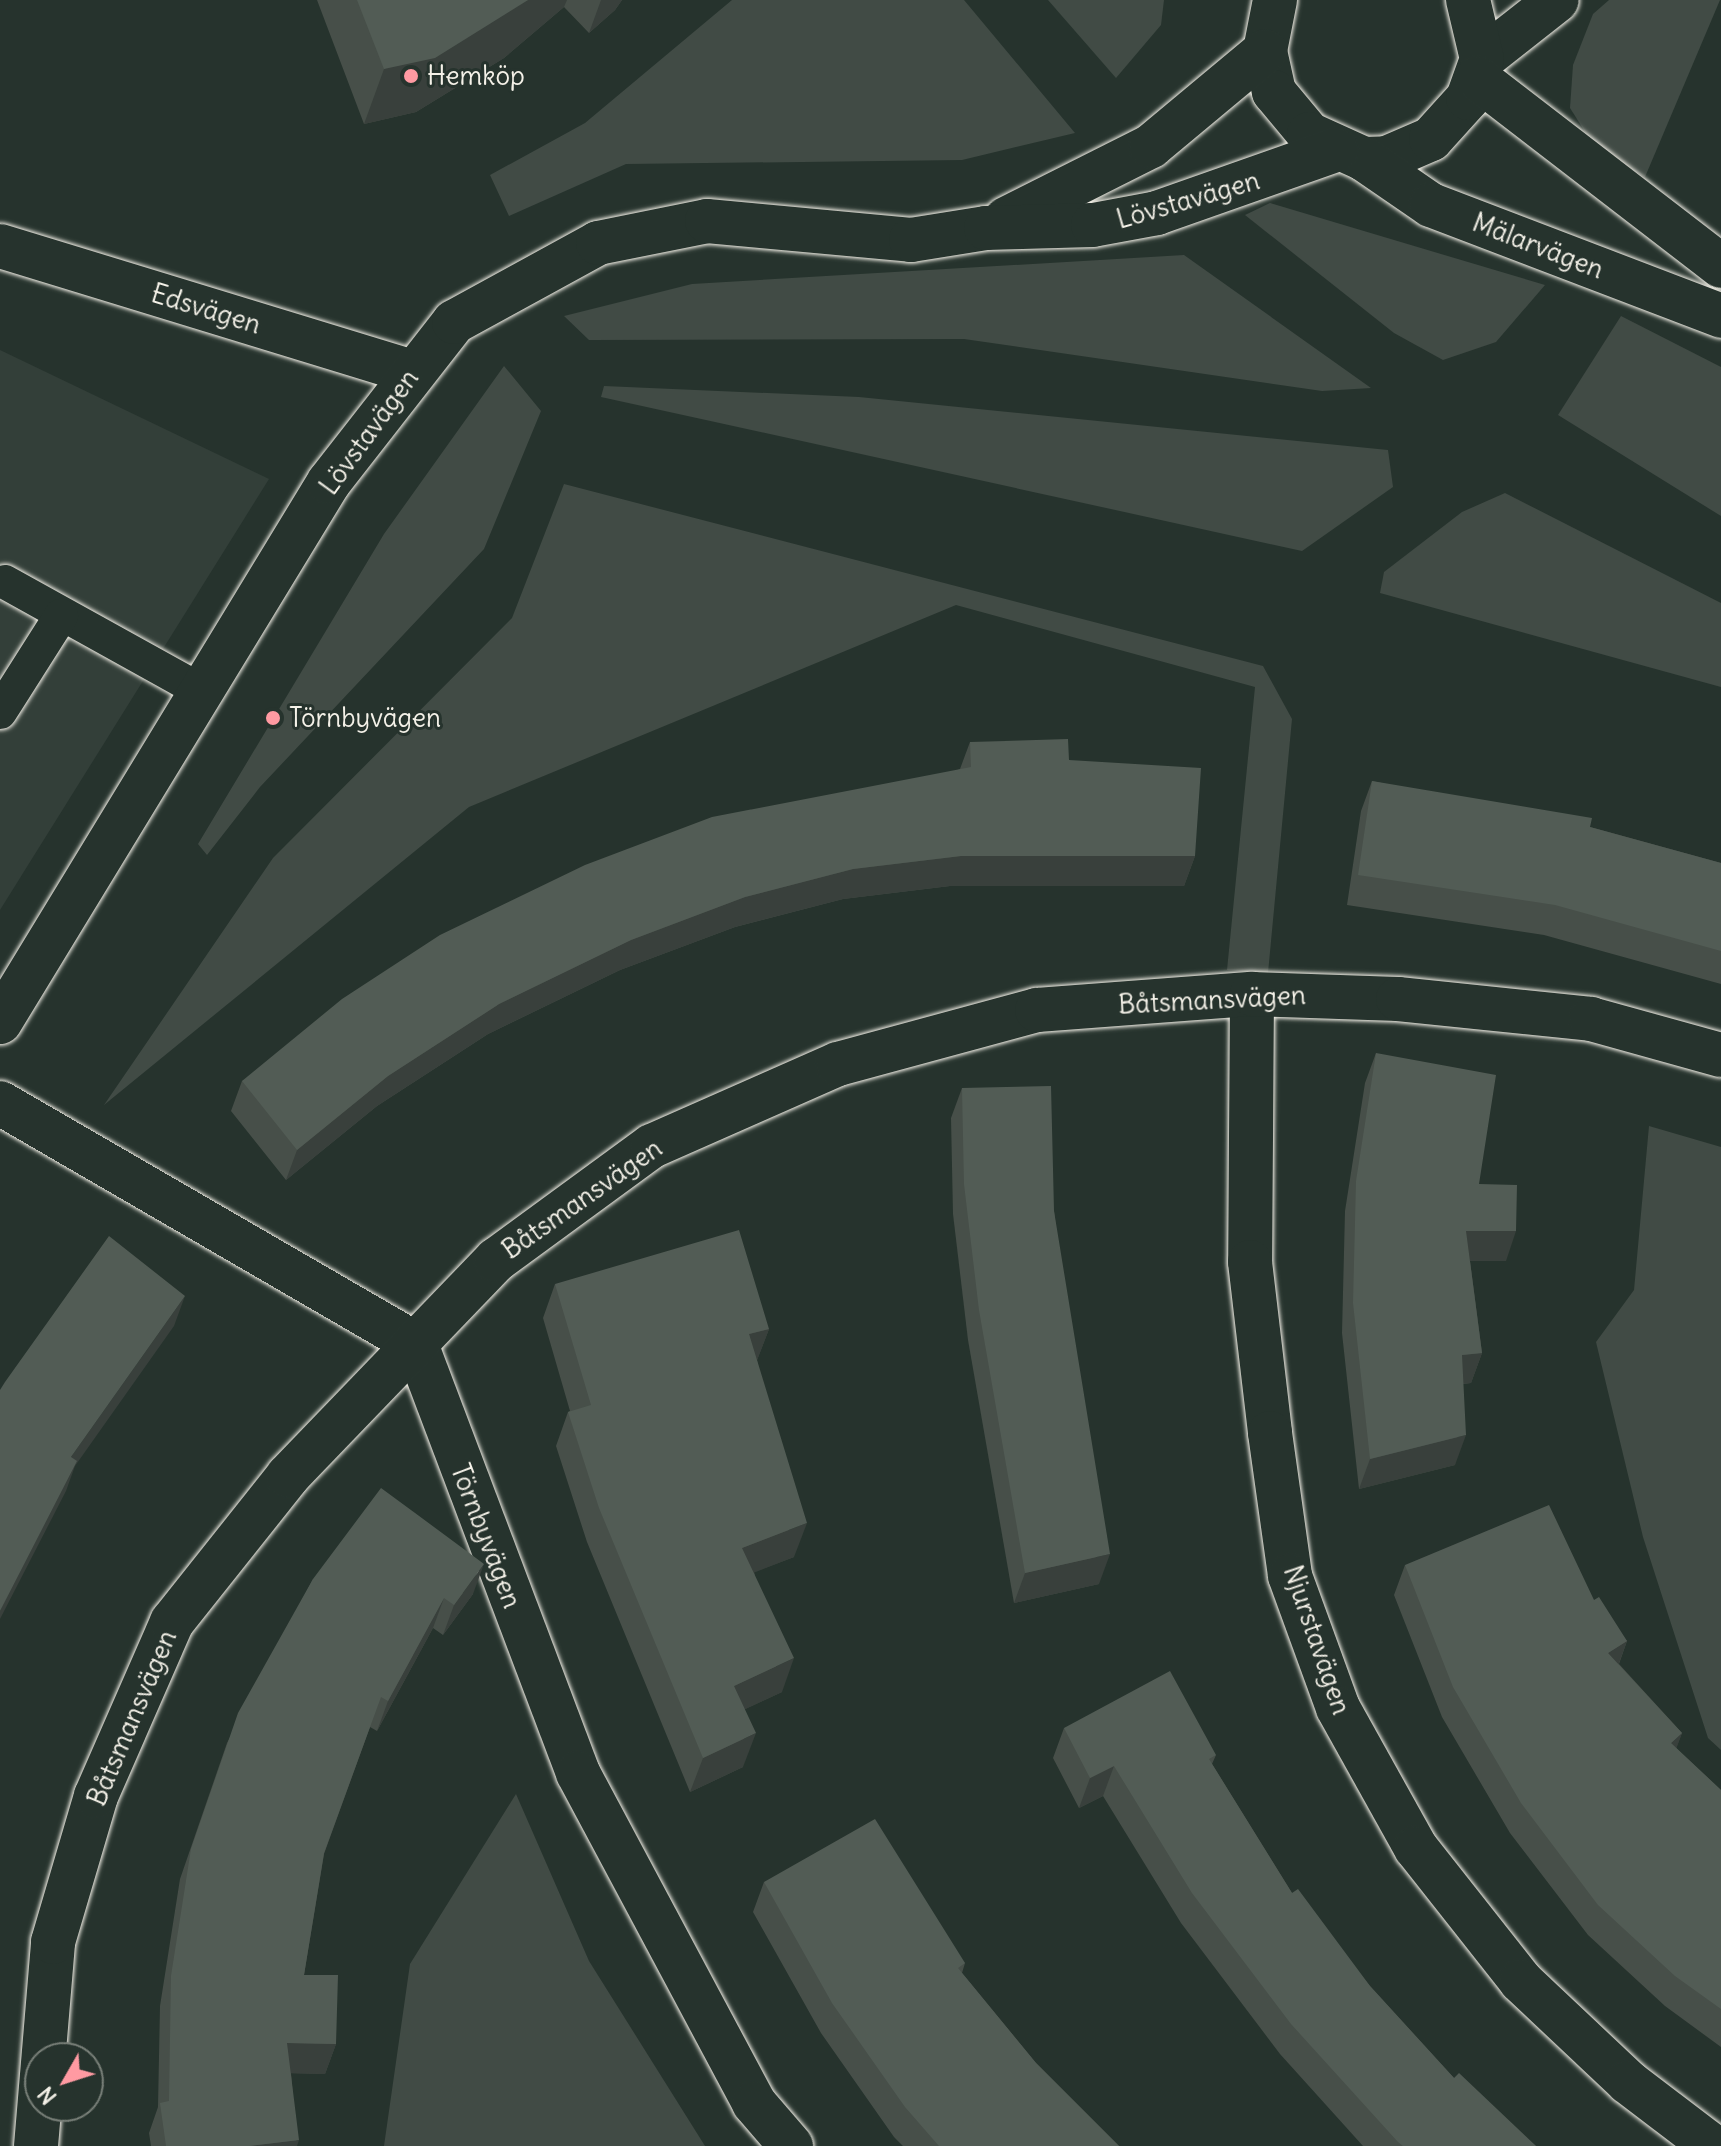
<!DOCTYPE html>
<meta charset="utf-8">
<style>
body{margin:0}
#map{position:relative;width:1721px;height:2146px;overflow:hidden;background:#26332d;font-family:Delius,sans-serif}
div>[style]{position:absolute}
.built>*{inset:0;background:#333f39}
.green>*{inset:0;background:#414b45}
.roads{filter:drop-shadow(0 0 2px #f4f1e8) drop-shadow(0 0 2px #f4f1e8)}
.lane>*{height:34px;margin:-17px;padding:0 17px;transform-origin:17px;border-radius:17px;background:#26332d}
.street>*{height:44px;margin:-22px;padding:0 22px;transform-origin:22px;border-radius:22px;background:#26332d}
.secondary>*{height:44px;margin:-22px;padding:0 22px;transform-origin:22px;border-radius:22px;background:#26332d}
.wall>*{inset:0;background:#474f49}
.shaded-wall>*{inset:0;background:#39403c}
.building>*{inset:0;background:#525c55}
.dots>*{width:22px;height:22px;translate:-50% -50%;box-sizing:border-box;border:4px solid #26332d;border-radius:50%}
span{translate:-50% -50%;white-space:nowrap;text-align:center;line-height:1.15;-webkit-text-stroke:6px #26332d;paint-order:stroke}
.poi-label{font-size:26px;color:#f4f1e8}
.left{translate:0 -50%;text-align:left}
.street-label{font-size:26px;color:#f4f1e8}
.north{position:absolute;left:24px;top:2042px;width:80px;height:80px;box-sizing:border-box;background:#26332d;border:2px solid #787f78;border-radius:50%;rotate:231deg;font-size:22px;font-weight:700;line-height:32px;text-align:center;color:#f4f1e8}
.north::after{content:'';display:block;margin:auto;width:28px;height:36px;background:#ff9aa2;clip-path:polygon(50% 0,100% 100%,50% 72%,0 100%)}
</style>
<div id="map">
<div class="built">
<div style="clip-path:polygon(0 350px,269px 479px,0 910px)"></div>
</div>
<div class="green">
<div style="clip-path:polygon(732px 0,964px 0,1075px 133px,962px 160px,626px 164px,509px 216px,490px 175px,585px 123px)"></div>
<div style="clip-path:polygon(1048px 0,1164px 0,1161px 25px,1116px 78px)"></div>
<div style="clip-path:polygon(1609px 0,1720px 0,1645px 177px,1594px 146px,1570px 108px,1573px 65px,1593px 14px)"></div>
<div style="clip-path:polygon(1270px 203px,1545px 285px,1496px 342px,1443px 360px,1394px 333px,1245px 215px)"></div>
<div style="clip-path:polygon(1184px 255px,1371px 388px,1322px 391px,964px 339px,589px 340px,564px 316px,692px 284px)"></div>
<div style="clip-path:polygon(1621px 316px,1721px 367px,1721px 516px,1558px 415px)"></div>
<div style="clip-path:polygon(504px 366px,541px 411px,484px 549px,260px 787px,207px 855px,198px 844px,384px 534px)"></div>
<div style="clip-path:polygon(604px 386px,859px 397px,1388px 450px,1393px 487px,1302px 551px,601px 397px)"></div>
<div style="clip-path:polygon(564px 484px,1263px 666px,1292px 719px,1268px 973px,1227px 970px,1255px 687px,956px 605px,469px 807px,104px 1105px,273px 858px,512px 618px)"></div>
<div style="clip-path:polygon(1505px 493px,1721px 603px,1721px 687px,1380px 593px,1384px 572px,1462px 512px)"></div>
<div style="clip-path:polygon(1649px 1126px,1721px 1147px,1721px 1750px,1708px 1738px,1643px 1537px,1596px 1342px,1634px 1290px)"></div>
<div style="clip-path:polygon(516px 1794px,589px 1961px,705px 2146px,384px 2146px,410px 1964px)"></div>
</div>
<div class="roads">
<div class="lane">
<div style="left:5px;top:582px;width:229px;rotate:29deg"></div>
<div style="left:0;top:712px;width:114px;rotate:-57.6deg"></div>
</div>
<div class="street">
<div style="left:1482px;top:59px;width:95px;rotate:-38.2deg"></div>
<div style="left:0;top:246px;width:430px;rotate:17deg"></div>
<div style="left:1252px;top:994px;width:268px;rotate:90.4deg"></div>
<div style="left:1250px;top:1262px;width:172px;rotate:83.3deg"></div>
<div style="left:1270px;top:1433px;width:144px;rotate:82deg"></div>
<div style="left:1290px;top:1576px;width:140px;rotate:70deg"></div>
<div style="left:1338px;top:1708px;width:160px;rotate:60.9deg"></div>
<div style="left:1416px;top:1848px;width:169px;rotate:51.7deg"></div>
<div style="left:1521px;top:1981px;width:147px;rotate:43.3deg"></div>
<div style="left:1628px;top:2082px;width:106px;rotate:37.3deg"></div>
<div style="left:0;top:1103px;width:481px;rotate:30.1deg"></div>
<div style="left:416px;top:1344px;width:459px;rotate:69.3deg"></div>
<div style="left:578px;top:1773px;width:374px;rotate:61.9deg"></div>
<div style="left:754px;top:2103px;width:57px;rotate:49.3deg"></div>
<div style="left:36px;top:2146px;width:205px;rotate:-85.2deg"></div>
<div style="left:53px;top:1942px;width:152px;rotate:-73.6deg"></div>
<div style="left:96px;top:1796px;width:190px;rotate:-66.4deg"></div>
<div style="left:172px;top:1622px;width:186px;rotate:-51.5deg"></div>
<div style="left:288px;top:1476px;width:300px;rotate:-46.1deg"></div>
<div style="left:496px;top:1260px;width:193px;rotate:-36.2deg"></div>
<div style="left:652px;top:1146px;width:203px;rotate:-23.8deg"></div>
<div style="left:838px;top:1064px;width:206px;rotate:-15.2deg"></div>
<div style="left:1037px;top:1010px;width:216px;rotate:-4.3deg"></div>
<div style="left:1252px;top:994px;width:146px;rotate:2deg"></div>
<div style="left:1398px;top:999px;width:194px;rotate:5.9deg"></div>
<div style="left:1591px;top:1019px;width:135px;rotate:15.5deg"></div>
</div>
<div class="secondary">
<div style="left:1275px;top:0;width:52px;rotate:101.1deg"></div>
<div style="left:1265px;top:51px;width:42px;rotate:77.6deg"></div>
<div style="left:1274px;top:92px;width:55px;rotate:50.2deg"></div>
<div style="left:1309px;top:134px;width:60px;rotate:24.4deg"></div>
<div style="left:1364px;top:159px;width:23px;rotate:-2deg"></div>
<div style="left:1387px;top:158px;width:48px;rotate:-23.4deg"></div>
<div style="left:1431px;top:139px;width:55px;rotate:-47.9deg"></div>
<div style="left:1468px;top:98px;width:41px;rotate:-70.3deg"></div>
<div style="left:1482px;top:59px;width:61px;rotate:-103.3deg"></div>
<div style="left:1477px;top:78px;width:308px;rotate:37.6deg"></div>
<div style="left:1364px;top:159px;width:81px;rotate:34.5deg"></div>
<div style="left:1431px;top:205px;width:311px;rotate:20.9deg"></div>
<div style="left:1006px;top:219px;width:162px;rotate:-26.7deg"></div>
<div style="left:1151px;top:146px;width:148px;rotate:-39.8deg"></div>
<div style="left:0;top:1022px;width:632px;rotate:-58.65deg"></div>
<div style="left:329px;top:482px;width:203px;rotate:-52deg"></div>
<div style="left:454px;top:322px;width:164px;rotate:-28.7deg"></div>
<div style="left:598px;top:243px;width:111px;rotate:-11.4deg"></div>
<div style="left:707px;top:221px;width:205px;rotate:5.3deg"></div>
<div style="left:911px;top:240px;width:76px;rotate:-9.1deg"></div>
<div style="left:986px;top:228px;width:107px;rotate:-1.6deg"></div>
<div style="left:1093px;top:225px;width:65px;rotate:-10.6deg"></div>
<div style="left:1157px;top:213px;width:190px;rotate:-19.4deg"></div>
</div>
</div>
<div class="wall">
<div style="clip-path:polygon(317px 0,622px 0,615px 10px,589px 33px,564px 7px,504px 58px,416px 112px,364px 124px)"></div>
<div style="clip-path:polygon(970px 742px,1069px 760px,1195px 856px,1184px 886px,950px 886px,843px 899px,735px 927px,620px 970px,488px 1034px,377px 1106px,286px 1180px,231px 1111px,242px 1081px,960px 769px)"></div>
<div style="clip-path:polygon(1372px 781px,1590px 827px,1721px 863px,1721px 984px,1544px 935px,1347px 905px,1361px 811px)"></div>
<div style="clip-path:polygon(1376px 1053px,1479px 1184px,1506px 1261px,1470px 1261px,1482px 1353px,1471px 1383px,1463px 1384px,1455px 1465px,1359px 1489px,1342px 1333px,1345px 1211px,1365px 1083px)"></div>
<div style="clip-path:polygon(962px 1088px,1054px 1211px,1099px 1584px,1014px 1603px,968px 1340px,953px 1214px,951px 1118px)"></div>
<div style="clip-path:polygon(555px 1284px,769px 1329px,757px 1360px,794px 1557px,754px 1572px,782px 1692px,745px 1709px,743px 1767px,690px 1792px,587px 1542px,556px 1446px,568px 1412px,570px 1411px,543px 1318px)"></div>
<div style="clip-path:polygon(1405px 1565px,1594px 1600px,1627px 1641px,1619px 1664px,1682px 1733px,1676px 1748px,1721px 1790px,1721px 2047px,1665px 2006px,1588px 1935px,1510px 1833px,1442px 1717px,1394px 1595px)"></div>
<div style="clip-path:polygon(313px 1579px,473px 1594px,443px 1635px,433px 1628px,377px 1731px,370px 1727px,324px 1854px,304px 1975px,336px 2044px,325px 2074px,291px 2073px,297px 2146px,151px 2146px,149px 2133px,158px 2107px,160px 2006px,180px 1879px,227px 1743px)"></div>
<div style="clip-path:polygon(1064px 1728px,1216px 1755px,1212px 1764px,1292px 1893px,1370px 1986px,1454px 2078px,1536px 2146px,1363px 2146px,1280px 2054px,1181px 1923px,1103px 1796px,1079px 1808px,1053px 1758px)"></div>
<div style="clip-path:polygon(764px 1882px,965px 1963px,962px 1973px,1036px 2063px,1119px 2146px,903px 2146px,894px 2137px,821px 2033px,753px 1912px)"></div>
</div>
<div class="shaded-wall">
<div style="clip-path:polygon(528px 0,567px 0,564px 7px,504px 58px,416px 112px,364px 124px,384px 69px)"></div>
<div style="clip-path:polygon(601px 0,622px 0,615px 10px,589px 33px)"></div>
<div style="clip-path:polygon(961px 856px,1195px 856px,1184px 886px,950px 886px,843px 899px,735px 927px,620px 970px,488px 1034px,377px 1106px,286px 1180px,297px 1150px,388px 1076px,499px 1004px,631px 940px,745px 897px,853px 869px)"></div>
<div style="clip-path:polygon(1466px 1231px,1516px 1231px,1506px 1261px,1455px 1261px)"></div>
<div style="clip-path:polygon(185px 1296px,174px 1326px,75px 1466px,66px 1491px,0 1619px,0 1611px,71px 1457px)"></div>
<div style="clip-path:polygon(769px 1329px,756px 1363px,749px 1334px)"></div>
<div style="clip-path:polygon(1482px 1353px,1471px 1383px,1451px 1385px,1462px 1355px)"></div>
<div style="clip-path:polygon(1466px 1435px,1455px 1465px,1359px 1489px,1370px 1459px)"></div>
<div style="clip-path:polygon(807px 1523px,794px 1557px,730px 1582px,742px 1548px)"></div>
<div style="clip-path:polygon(1110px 1554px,1099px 1584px,1014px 1603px,1025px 1573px)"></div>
<div style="clip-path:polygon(484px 1564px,473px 1594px,443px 1635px,454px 1605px)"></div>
<div style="clip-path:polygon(444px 1598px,433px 1628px,377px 1731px,388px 1701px)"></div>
<div style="clip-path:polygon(1627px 1641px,1616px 1671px,1608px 1653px)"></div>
<div style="clip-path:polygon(794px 1658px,782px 1692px,722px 1720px,734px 1686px)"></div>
<div style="clip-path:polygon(756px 1733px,743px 1767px,690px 1792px,703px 1758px)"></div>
<div style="clip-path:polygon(1682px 1733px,1671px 1763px,1671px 1743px)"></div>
<div style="clip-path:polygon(1114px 1766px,1103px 1796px,1079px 1808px,1090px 1778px)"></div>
<div style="clip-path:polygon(287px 2043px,336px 2044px,325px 2074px,276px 2073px)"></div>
<div style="clip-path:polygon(299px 2140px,297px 2146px,249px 2146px)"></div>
</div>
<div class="building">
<div style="clip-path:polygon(357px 0,528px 0,435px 58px,384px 69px)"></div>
<div style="clip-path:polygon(1068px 739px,1069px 760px,1201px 768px,1195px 856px,961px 856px,853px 869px,745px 897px,631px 940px,499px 1004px,388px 1076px,297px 1150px,242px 1081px,342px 999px,440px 935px,585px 865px,712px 817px,971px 767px,970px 742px)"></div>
<div style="clip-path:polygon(1372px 781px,1592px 818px,1590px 827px,1721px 863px,1721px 951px,1555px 905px,1358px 875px)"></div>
<div style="clip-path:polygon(1376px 1053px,1496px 1075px,1479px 1184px,1517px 1185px,1516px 1231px,1466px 1231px,1482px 1353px,1462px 1355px,1466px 1435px,1370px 1459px,1353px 1303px,1356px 1181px)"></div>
<div style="clip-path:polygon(1051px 1086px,1054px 1211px,1110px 1554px,1025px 1573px,979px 1310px,964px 1184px,962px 1088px)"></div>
<div style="clip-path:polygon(739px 1230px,769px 1329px,749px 1334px,807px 1523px,742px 1548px,794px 1658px,734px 1686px,756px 1733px,703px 1758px,599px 1508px,568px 1412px,591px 1405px,555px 1284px)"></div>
<div style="clip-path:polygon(109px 1236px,185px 1296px,71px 1457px,77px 1461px,0 1611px,0 1390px,5px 1382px)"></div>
<div style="clip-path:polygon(381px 1488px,484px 1564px,454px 1605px,444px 1598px,388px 1701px,381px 1697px,324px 1853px,304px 1975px,338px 1975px,336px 2044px,287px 2043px,299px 2140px,249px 2146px,166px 2146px,160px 2103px,169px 2101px,171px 1976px,191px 1849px,238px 1713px,313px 1579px)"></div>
<div style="clip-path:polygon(1549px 1505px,1594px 1600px,1599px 1597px,1627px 1641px,1608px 1653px,1682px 1733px,1671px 1743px,1721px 1790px,1721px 2009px,1675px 1976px,1598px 1905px,1521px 1803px,1453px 1687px,1405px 1565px)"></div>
<div style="clip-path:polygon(1170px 1671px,1216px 1755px,1209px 1759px,1292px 1893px,1298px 1889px,1370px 1986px,1454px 2078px,1459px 2073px,1536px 2146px,1403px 2146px,1398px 2142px,1291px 2024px,1192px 1893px,1114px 1766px,1090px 1778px,1064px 1728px)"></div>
<div style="clip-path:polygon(875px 1819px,965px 1963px,958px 1968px,1036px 2063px,1119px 2146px,939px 2146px,905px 2107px,832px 2003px,764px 1882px)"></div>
</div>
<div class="dots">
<div style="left:411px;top:76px;background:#ff9aa2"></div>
<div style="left:273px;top:718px;background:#ff9aa2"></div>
</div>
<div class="poi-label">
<span class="left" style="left:427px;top:76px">Hemköp</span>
<span class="left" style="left:289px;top:718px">Törnbyvägen</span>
</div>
<div class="street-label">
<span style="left:1188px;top:200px;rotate:-16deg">Lövstavägen</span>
<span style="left:1538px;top:246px;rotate:21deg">Mälarvägen</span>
<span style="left:206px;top:309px;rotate:17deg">Edsvägen</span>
<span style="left:369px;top:432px;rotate:-54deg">Lövstavägen</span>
<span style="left:1212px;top:1000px;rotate:-3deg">Båtsmansvägen</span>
<span style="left:582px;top:1199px;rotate:-35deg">Båtsmansvägen</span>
<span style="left:486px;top:1536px;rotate:69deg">Törnbyvägen</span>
<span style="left:1317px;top:1640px;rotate:71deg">Njurstavägen</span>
<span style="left:132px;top:1718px;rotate:-67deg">Båtsmansvägen</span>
</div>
<div class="north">N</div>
</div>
